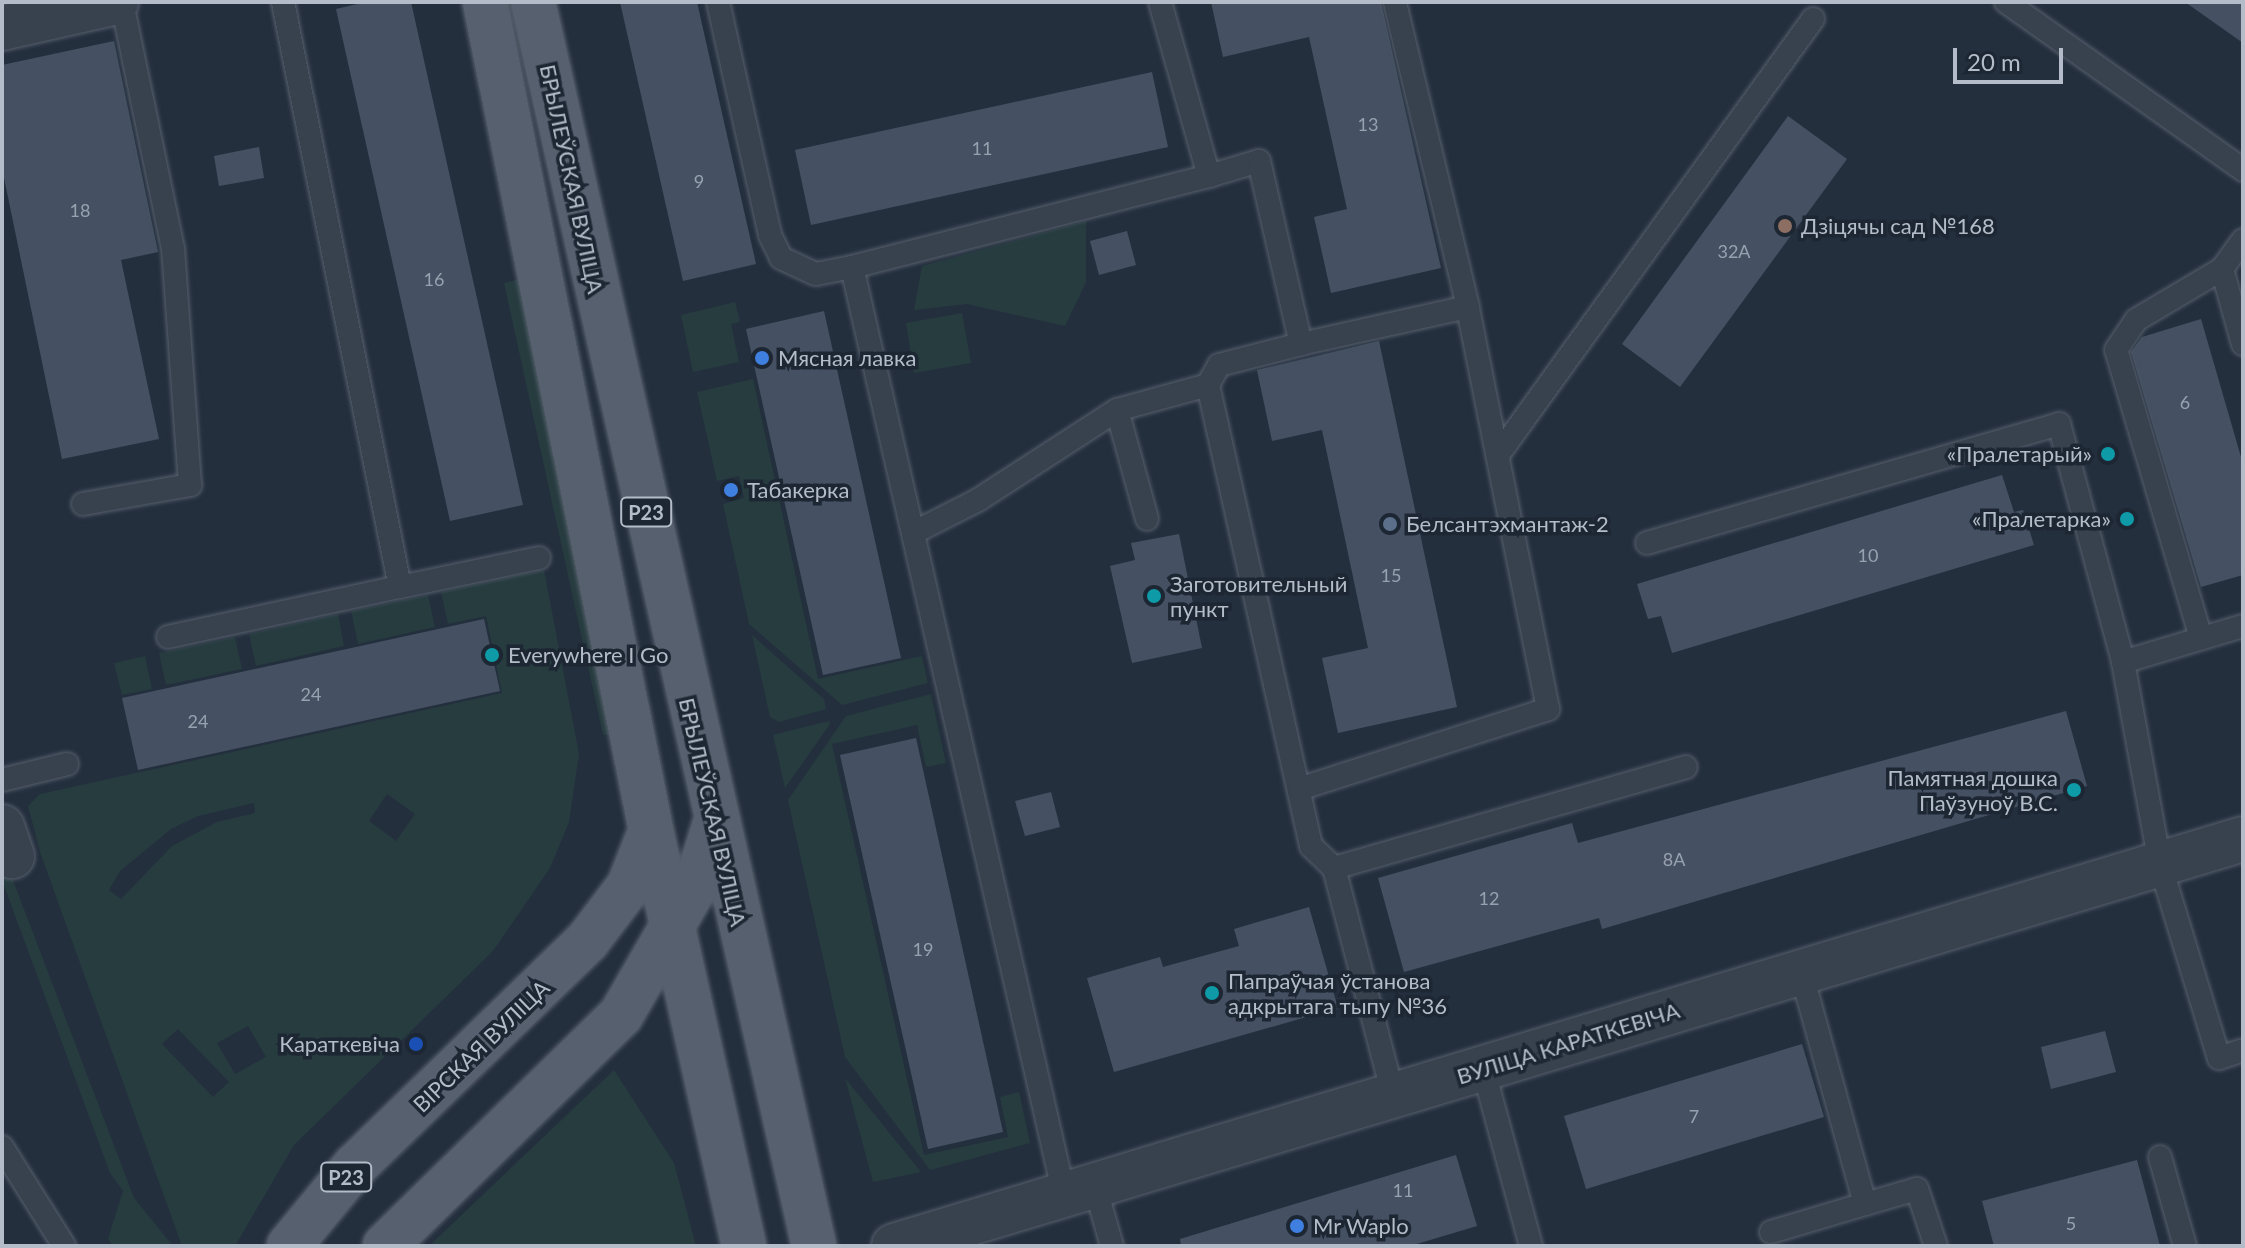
<!DOCTYPE html>
<meta charset="utf-8">
<style>
body{margin:0}
#map{position:relative;width:2245px;height:1248px;overflow:hidden;background:#242f3e;font-family:Lato,sans-serif}
div>[style]{position:absolute}
.green>*{inset:0;background:#263c3f}
.building>*{inset:0;background:#455162}
.roads{filter:drop-shadow(0 0 2px #565f6c) drop-shadow(0 0 2px #565f6c)}
.service>*{height:22px;margin:-11px;padding:0 11px;transform-origin:11px;border-radius:11px;background:#38414e}
.minor>*{height:44px;margin:-22px;padding:0 22px;transform-origin:22px;border-radius:22px;background:#38414e}
.primary>*{height:44px;margin:-22px;padding:0 22px;transform-origin:22px;border-radius:22px;background:#56606e}
.dots>*{width:22px;height:22px;translate:-50% -50%;box-sizing:border-box;border:4px solid #1d2633;border-radius:50%}
span{translate:-50% -50%;white-space:nowrap;text-align:center;line-height:1.15;-webkit-text-stroke:7px #1d2633;paint-order:stroke}
.number-label{font-size:18px;color:#98a1af}
.number-label span{-webkit-text-stroke-width:0}
.shield-label span{padding:2px 6px;background:#1d2633;border:2px solid;border-radius:6px;-webkit-text-stroke-width:0}
.shield-label{font-size:20px;color:#b4bcc9;font-weight:700}
.street-label{font-size:22px;color:#b4bcc9}
.poi-label{font-size:22px;color:#b4bcc9}
.left{translate:0 -50%;text-align:left}
.right{translate:-100% -50%;text-align:right}
.frame{position:absolute;inset:0;border:4px solid #b4bcc9;pointer-events:none}
.scale{position:absolute;left:1953px;top:48px;width:110px;height:36px;box-sizing:border-box;border:4px solid #b4bcc9;border-top:0;padding-left:10px;font-size:24px;line-height:28px;white-space:nowrap;color:#b4bcc9;-webkit-text-stroke:6px #1d2633;paint-order:stroke}
</style>
<div id="map">
<div class="green">
<div style="clip-path:polygon(1086px 221px,1086px 282px,1065px 326px,967px 304px,914px 310px,922px 266px)"></div>
<div style="clip-path:polygon(517px 280px,522px 284px,619px 733px,603px 735px,504px 283px)"></div>
<div style="clip-path:polygon(735px 302px,740px 322px,731px 324px,739px 362px,693px 372px,681px 315px)"></div>
<div style="clip-path:polygon(962px 313px,971px 363px,914px 373px,906px 323px)"></div>
<div style="clip-path:polygon(753px 379px,818px 679px,922px 656px,928px 683px,842px 705px,749px 624px,723px 504px,744px 498px,739px 476px,717px 481px,697px 392px)"></div>
<div style="clip-path:polygon(evenodd,544px 570px,579px 754px,569px 822px,550px 868px,493px 951px,294px 1145px,235px 1246px,182px 1246px,40px 852px,28px 806px,40px 794px,502px 693px,486px 616px,448px 624px,441px 592px,544px 570px,387px 794px,415px 814px,396px 841px,369px 821px,387px 794px,544px 570px,254px 803px,255px 813px,217px 822px,172px 846px,121px 899px,109px 890px,120px 871px,171px 829px,198px 816px,254px 803px,544px 570px,248px 1026px,266px 1057px,235px 1074px,217px 1043px,248px 1026px,544px 570px,178px 1029px,229px 1082px,213px 1097px,162px 1044px,178px 1029px)"></div>
<div style="clip-path:polygon(428px 595px,435px 627px,358px 644px,351px 611px)"></div>
<div style="clip-path:polygon(338px 614px,344px 646px,256px 666px,249px 634px)"></div>
<div style="clip-path:polygon(752px 635px,824px 699px,826px 709px,779px 722px,770px 717px)"></div>
<div style="clip-path:polygon(235px 637px,242px 669px,166px 685px,159px 653px)"></div>
<div style="clip-path:polygon(145px 656px,152px 689px,122px 695px,114px 663px)"></div>
<div style="clip-path:polygon(931px 694px,946px 763px,926px 767px,917px 725px,832px 744px,924px 1155px,1008px 1137px,1000px 1097px,1019px 1092px,1030px 1143px,930px 1170px,845px 1057px,788px 800px,846px 716px)"></div>
<div style="clip-path:polygon(829px 721px,830px 724px,785px 788px,773px 735px)"></div>
<div style="clip-path:polygon(6px 862px,134px 1198px,173px 1246px,113px 1246px,108px 1239px,123px 1191px,110px 1173px,2px 880px)"></div>
<div style="clip-path:polygon(614px 1070px,674px 1163px,696px 1246px,429px 1246px)"></div>
<div style="clip-path:polygon(845px 1078px,921px 1172px,873px 1182px)"></div>
</div>
<div class="building">
<div style="clip-path:polygon(366px 2px,411px 2px,523px 505px,450px 521px,336px 9px)"></div>
<div style="clip-path:polygon(620px 2px,697px 2px,756px 264px,683px 281px)"></div>
<div style="clip-path:polygon(1211px 2px,1381px 2px,1441px 268px,1331px 293px,1314px 217px,1347px 209px,1309px 37px,1223px 57px)"></div>
<div style="clip-path:polygon(2185px 2px,2243px 2px,2243px 43px)"></div>
<div style="clip-path:polygon(114px 41px,158px 252px,121px 260px,159px 439px,62px 459px,2px 168px,2px 65px)"></div>
<div style="clip-path:polygon(1152px 72px,1168px 147px,811px 225px,795px 150px)"></div>
<div style="clip-path:polygon(1788px 116px,1847px 159px,1680px 387px,1622px 344px)"></div>
<div style="clip-path:polygon(259px 147px,264px 178px,219px 186px,214px 156px)"></div>
<div style="clip-path:polygon(1127px 231px,1136px 265px,1099px 275px,1090px 241px)"></div>
<div style="clip-path:polygon(824px 311px,901px 658px,823px 675px,746px 329px)"></div>
<div style="clip-path:polygon(2201px 319px,2243px 464px,2243px 575px,2201px 587px,2131px 352px,2142px 337px)"></div>
<div style="clip-path:polygon(1379px 341px,1457px 707px,1338px 733px,1322px 658px,1368px 648px,1322px 430px,1272px 441px,1257px 370px)"></div>
<div style="clip-path:polygon(2002px 475px,2014px 512px,2023px 510px,2034px 545px,1672px 653px,1661px 616px,1648px 619px,1637px 584px)"></div>
<div style="clip-path:polygon(1179px 534px,1202px 648px,1132px 663px,1110px 566px,1135px 560px,1131px 543px)"></div>
<div style="clip-path:polygon(484px 619px,500px 691px,138px 770px,122px 698px)"></div>
<div style="clip-path:polygon(2066px 711px,2087px 786px,1602px 929px,1599px 918px,1404px 972px,1378px 878px,1572px 823px,1578px 843px)"></div>
<div style="clip-path:polygon(916px 738px,1003px 1132px,928px 1149px,840px 755px)"></div>
<div style="clip-path:polygon(1051px 792px,1060px 827px,1025px 836px,1015px 801px)"></div>
<div style="clip-path:polygon(1309px 907px,1338px 1008px,1114px 1072px,1087px 978px,1160px 957px,1163px 967px,1239px 946px,1234px 929px)"></div>
<div style="clip-path:polygon(2105px 1031px,2116px 1072px,2051px 1089px,2041px 1047px)"></div>
<div style="clip-path:polygon(1802px 1044px,1824px 1117px,1586px 1189px,1564px 1116px)"></div>
<div style="clip-path:polygon(1456px 1155px,1477px 1226px,1410px 1246px,1181px 1246px,1180px 1239px)"></div>
<div style="clip-path:polygon(2137px 1160px,2160px 1246px,1994px 1246px,1982px 1201px)"></div>
</div>
<div class="roads">
<div class="service">
<div style="left:718px;top:2px;width:239px;rotate:77.4deg"></div>
<div style="left:770px;top:235px;width:25px;rotate:64deg"></div>
<div style="left:781px;top:258px;width:38px;rotate:25deg"></div>
<div style="left:816px;top:274px;width:37px;rotate:-11deg"></div>
<div style="left:852px;top:267px;width:951px;rotate:77.12deg"></div>
<div style="left:1160px;top:2px;width:181px;rotate:74.3deg"></div>
<div style="left:1209px;top:176px;width:52px;rotate:-16.7deg"></div>
<div style="left:1259px;top:161px;width:188px;rotate:77.1deg"></div>
<div style="left:1301px;top:344px;width:85px;rotate:165.6deg"></div>
<div style="left:1219px;top:365px;width:23px;rotate:119deg"></div>
<div style="left:2006px;top:2px;width:291px;rotate:35.3deg"></div>
<div style="left:2243px;top:240px;width:36px;rotate:126deg"></div>
<div style="left:2222px;top:269px;width:78px;rotate:74.4deg"></div>
<div style="left:852px;top:267px;width:368px;rotate:-14.3deg"></div>
<div style="left:1301px;top:344px;width:171px;rotate:-12.5deg"></div>
<div style="left:1117px;top:410px;width:113px;rotate:74.6deg"></div>
<div style="left:1498px;top:455px;width:538px;rotate:-54.15deg"></div>
<div style="left:83px;top:504px;width:109px;rotate:-10.1deg"></div>
<div style="left:190px;top:485px;width:237px;rotate:-94.1deg"></div>
<div style="left:173px;top:249px;width:252px;rotate:-101.7deg"></div>
<div style="left:913px;top:533px;width:73px;rotate:-26.9deg"></div>
<div style="left:978px;top:500px;width:166px;rotate:-32.9deg"></div>
<div style="left:1117px;top:410px;width:94px;rotate:-15.4deg"></div>
<div style="left:1208px;top:385px;width:472px;rotate:77.4deg"></div>
<div style="left:1311px;top:846px;width:32px;rotate:44deg"></div>
<div style="left:1334px;top:868px;width:235px;rotate:75.4deg"></div>
<div style="left:1647px;top:543px;width:429px;rotate:-16.1deg"></div>
<div style="left:2059px;top:424px;width:246px;rotate:74.9deg"></div>
<div style="left:2123px;top:662px;width:205px;rotate:79.6deg"></div>
<div style="left:2160px;top:864px;width:203px;rotate:73.1deg"></div>
<div style="left:2219px;top:1058px;width:25px;rotate:-18deg"></div>
<div style="left:400px;top:587px;width:142px;rotate:-11.8deg"></div>
<div style="left:168px;top:637px;width:237px;rotate:-12.2deg"></div>
<div style="left:400px;top:587px;width:597px;rotate:-101.31deg"></div>
<div style="left:2201px;top:638px;width:300px;rotate:-106.4deg"></div>
<div style="left:2116px;top:350px;width:36px;rotate:-56deg"></div>
<div style="left:2136px;top:320px;width:100px;rotate:-30.7deg"></div>
<div style="left:2123px;top:662px;width:125px;rotate:-16.7deg"></div>
<div style="left:2px;top:780px;width:67px;rotate:-13.8deg"></div>
<div style="left:1299px;top:789px;width:262px;rotate:-17.8deg"></div>
<div style="left:1548px;top:709px;width:410px;rotate:-101.3deg"></div>
<div style="left:1468px;top:307px;width:314px;rotate:-103.5deg"></div>
<div style="left:1334px;top:868px;width:366px;rotate:-16deg"></div>
<div style="left:1483px;top:1068px;width:184px;rotate:74.9deg"></div>
<div style="left:2px;top:1147px;width:117px;rotate:57.9deg"></div>
<div style="left:2160px;top:1157px;width:92px;rotate:74.3deg"></div>
<div style="left:1095px;top:1186px;width:62px;rotate:74.2deg"></div>
<div style="left:1865px;top:1204px;width:54px;rotate:-16.1deg"></div>
<div style="left:1917px;top:1189px;width:60px;rotate:71.6deg"></div>
<div style="left:1771px;top:1232px;width:98px;rotate:-16.6deg"></div>
<div style="left:1865px;top:1204px;width:241px;rotate:-105.4deg"></div>
</div>
<div class="minor">
<div style="left:2px;top:28px;width:117px;rotate:-12.8deg"></div>
<div style="left:2px;top:827px;width:31px;rotate:71deg"></div>
<div style="left:894px;top:1246px;width:1409px;rotate:-16.79deg"></div>
</div>
<div class="primary">
<div style="left:485px;top:2px;width:844px;rotate:78.66deg"></div>
<div style="left:651px;top:830px;width:426px;rotate:77.4deg"></div>
<div style="left:533px;top:2px;width:1275px;rotate:77.27deg"></div>
<div style="left:289px;top:1246px;width:104px;rotate:-50.5deg"></div>
<div style="left:355px;top:1166px;width:325px;rotate:-44.1deg"></div>
<div style="left:588px;top:940px;width:68px;rotate:-52.8deg"></div>
<div style="left:629px;top:886px;width:60px;rotate:-68.6deg"></div>
<div style="left:385px;top:1246px;width:330px;rotate:-44.4deg"></div>
<div style="left:621px;top:1015px;width:150px;rotate:-60deg"></div>
<div style="left:696px;top:885px;width:61px;rotate:-72.8deg"></div>
</div>
</div>
<div class="dots">
<div style="left:1785px;top:226px;background:#8d6e63"></div>
<div style="left:762px;top:358px;background:#3f7fe0"></div>
<div style="left:2108px;top:454px;background:#0f9aa8"></div>
<div style="left:731px;top:490px;background:#3f7fe0"></div>
<div style="left:2127px;top:519px;background:#0f9aa8"></div>
<div style="left:1390px;top:524px;background:#5c6f8a"></div>
<div style="left:1154px;top:596px;background:#0f9aa8"></div>
<div style="left:492px;top:655px;background:#0f9aa8"></div>
<div style="left:2074px;top:790px;background:#0f9aa8"></div>
<div style="left:1212px;top:993px;background:#0f9aa8"></div>
<div style="left:416px;top:1044px;background:#1a4fb4"></div>
<div style="left:1297px;top:1226px;background:#3f7fe0"></div>
</div>
<div class="number-label">
<span style="left:1368px;top:124px">13</span>
<span style="left:982px;top:148px">11</span>
<span style="left:699px;top:181px">9</span>
<span style="left:80px;top:210px">18</span>
<span style="left:1734px;top:251px">32А</span>
<span style="left:434px;top:279px">16</span>
<span style="left:2185px;top:402px">6</span>
<span style="left:1868px;top:555px">10</span>
<span style="left:1391px;top:575px">15</span>
<span style="left:311px;top:694px">24</span>
<span style="left:198px;top:721px">24</span>
<span style="left:1674px;top:859px">8А</span>
<span style="left:1489px;top:898px">12</span>
<span style="left:923px;top:949px">19</span>
<span style="left:1694px;top:1116px">7</span>
<span style="left:1403px;top:1190px">11</span>
<span style="left:2071px;top:1223px">5</span>
</div>
<div class="shield-label">
<span style="left:646px;top:512px">Р23</span>
<span style="left:346px;top:1177px">Р23</span>
</div>
<div class="street-label">
<span style="left:572px;top:179px;rotate:78deg">БРЫЛЕЎСКАЯ ВУЛІЦА</span>
<span style="left:713px;top:812px;rotate:77deg">БРЫЛЕЎСКАЯ ВУЛІЦА</span>
<span style="left:1568px;top:1043px;rotate:-17deg">ВУЛІЦА КАРАТКЕВІЧА</span>
<span style="left:481px;top:1046px;rotate:-44deg">ВІРСКАЯ ВУЛІЦА</span>
</div>
<div class="poi-label">
<span class="left" style="left:1801px;top:226px">Дзіцячы сад №168</span>
<span class="left" style="left:778px;top:358px">Мясная лавка</span>
<span class="right" style="left:2092px;top:454px">«Пралетарый»</span>
<span class="left" style="left:747px;top:490px">Табакерка</span>
<span class="right" style="left:2111px;top:519px">«Пралетарка»</span>
<span class="left" style="left:1406px;top:524px">Белсантэхмантаж-2</span>
<span class="left" style="left:1170px;top:596px">Заготовительный<br>пункт</span>
<span class="left" style="left:508px;top:655px">Everywhere I Go</span>
<span class="right" style="left:2058px;top:790px">Памятная дошка<br>Паўзуноў В.С.</span>
<span class="left" style="left:1228px;top:993px">Папраўчая ўстанова<br>адкрытага тыпу №36</span>
<span class="right" style="left:400px;top:1044px">Караткевіча</span>
<span class="left" style="left:1313px;top:1226px">Mr Waplo</span>
</div>
<div class="frame"></div>
<div class="scale">20 m</div>
</div>
